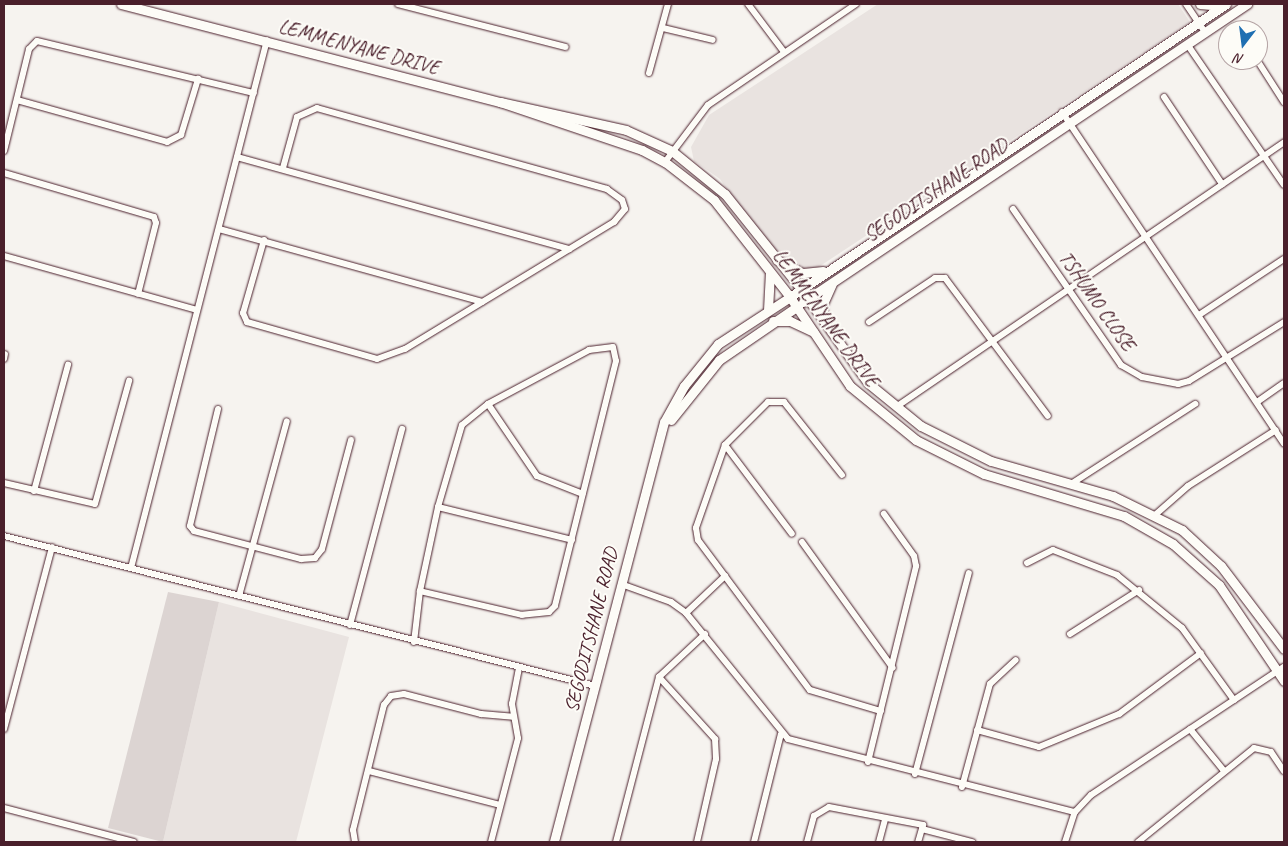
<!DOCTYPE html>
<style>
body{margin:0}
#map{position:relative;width:1288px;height:846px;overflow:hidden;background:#f6f3ef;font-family:Caveat,sans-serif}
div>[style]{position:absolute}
.built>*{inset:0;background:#e9e3e0}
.green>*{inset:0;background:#dcd4d2}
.roads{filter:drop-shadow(0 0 1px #4a1f2b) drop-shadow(0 0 1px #4a1f2b)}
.minor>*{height:6px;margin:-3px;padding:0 3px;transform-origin:3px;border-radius:3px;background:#fdfcf7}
.tertiary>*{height:9px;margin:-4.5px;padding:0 4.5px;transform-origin:4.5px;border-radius:4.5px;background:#fdfcf7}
.secondary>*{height:9px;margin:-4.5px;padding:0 4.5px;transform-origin:4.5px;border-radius:4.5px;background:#fdfcf7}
span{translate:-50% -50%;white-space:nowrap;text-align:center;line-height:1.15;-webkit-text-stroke:4px #fdfcf7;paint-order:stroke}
.street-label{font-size:20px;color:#4a1f2b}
.frame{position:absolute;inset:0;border:5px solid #4a1f2b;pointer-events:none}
.north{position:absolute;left:1218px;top:20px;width:50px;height:50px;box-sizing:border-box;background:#fdfcf7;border:1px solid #b5a4a5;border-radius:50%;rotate:195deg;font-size:14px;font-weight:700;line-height:20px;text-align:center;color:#4a1f2b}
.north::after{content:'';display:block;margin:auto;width:18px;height:22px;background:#1f6fb2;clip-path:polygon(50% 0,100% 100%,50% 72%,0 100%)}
</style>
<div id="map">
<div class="built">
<div style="clip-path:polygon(878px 4px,1178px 4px,1190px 22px,811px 272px,783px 260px,748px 221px,720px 179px,694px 161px,691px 147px,709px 115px)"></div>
<div style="clip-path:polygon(219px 602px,349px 637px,296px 842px,163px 842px)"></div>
</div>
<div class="green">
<div style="clip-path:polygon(168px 592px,219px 602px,163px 842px,108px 828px)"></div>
</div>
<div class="roads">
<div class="minor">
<div style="left:398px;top:4px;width:173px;rotate:14.4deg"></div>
<div style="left:748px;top:4px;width:60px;rotate:53.1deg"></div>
<div style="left:1186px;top:4px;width:34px;rotate:56deg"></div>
<div style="left:663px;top:28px;width:51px;rotate:13.5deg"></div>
<div style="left:1187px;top:44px;width:171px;rotate:55.5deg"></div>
<div style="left:1257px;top:60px;width:50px;rotate:57.3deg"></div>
<div style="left:649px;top:73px;width:72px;rotate:-74.6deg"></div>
<div style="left:1164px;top:97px;width:105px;rotate:56.3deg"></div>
<div style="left:17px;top:100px;width:156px;rotate:15.6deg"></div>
<div style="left:167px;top:142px;width:16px;rotate:-27deg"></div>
<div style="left:181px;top:135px;width:59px;rotate:-73.1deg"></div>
<div style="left:1062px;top:112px;width:399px;rotate:56.2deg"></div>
<div style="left:4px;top:151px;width:105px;rotate:-76.2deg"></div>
<div style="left:29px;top:49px;width:11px;rotate:-45deg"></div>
<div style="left:37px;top:41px;width:223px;rotate:13.5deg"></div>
<div style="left:237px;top:157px;width:345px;rotate:15.5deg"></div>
<div style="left:665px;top:162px;width:71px;rotate:-53deg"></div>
<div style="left:708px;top:105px;width:179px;rotate:-34.3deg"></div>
<div style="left:4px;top:173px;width:156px;rotate:16.3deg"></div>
<div style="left:154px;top:217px;width:6px;rotate:72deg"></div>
<div style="left:156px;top:223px;width:73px;rotate:104.2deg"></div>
<div style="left:1013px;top:209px;width:190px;rotate:55.3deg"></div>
<div style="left:1121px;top:365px;width:24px;rotate:30deg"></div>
<div style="left:1142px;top:377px;width:37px;rotate:11deg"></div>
<div style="left:1178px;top:384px;width:11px;rotate:-15deg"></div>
<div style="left:1189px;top:381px;width:112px;rotate:-31.8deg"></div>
<div style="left:219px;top:229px;width:273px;rotate:15.5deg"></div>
<div style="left:264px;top:240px;width:76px;rotate:106deg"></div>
<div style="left:243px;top:313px;width:10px;rotate:66deg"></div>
<div style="left:247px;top:322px;width:135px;rotate:15.9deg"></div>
<div style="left:377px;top:359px;width:30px;rotate:-20deg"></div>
<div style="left:405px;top:349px;width:245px;rotate:-31.3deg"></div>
<div style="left:614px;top:222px;width:17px;rotate:-50deg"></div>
<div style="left:625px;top:209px;width:9px;rotate:-108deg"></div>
<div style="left:622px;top:200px;width:19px;rotate:-144deg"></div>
<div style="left:607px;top:189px;width:301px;rotate:-164.4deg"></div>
<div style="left:317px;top:108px;width:22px;rotate:156deg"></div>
<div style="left:297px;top:117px;width:53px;rotate:105.4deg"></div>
<div style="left:4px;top:256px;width:200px;rotate:15.6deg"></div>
<div style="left:1199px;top:315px;width:102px;rotate:-33.4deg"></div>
<div style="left:869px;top:322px;width:79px;rotate:-33.7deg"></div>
<div style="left:935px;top:278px;width:10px"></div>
<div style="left:945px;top:278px;width:172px;rotate:53.3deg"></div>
<div style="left:4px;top:359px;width:5px;rotate:-79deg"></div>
<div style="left:1257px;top:402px;width:33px;rotate:-35deg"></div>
<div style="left:488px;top:404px;width:87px;rotate:55.8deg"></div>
<div style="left:537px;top:476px;width:49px;rotate:21.4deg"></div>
<div style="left:896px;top:407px;width:470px;rotate:-34.3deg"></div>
<div style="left:218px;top:409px;width:120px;rotate:103.5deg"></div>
<div style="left:190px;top:526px;width:6px;rotate:51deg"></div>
<div style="left:194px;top:531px;width:111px;rotate:14.7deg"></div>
<div style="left:301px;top:559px;width:14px;rotate:-4deg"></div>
<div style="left:315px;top:558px;width:11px;rotate:-52deg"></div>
<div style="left:322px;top:549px;width:113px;rotate:-75.1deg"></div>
<div style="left:725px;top:445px;width:111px;rotate:53deg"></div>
<div style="left:842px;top:475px;width:93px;rotate:-128.5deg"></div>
<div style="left:784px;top:402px;width:16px;rotate:180deg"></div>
<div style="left:768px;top:402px;width:61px;rotate:135deg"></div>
<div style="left:725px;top:445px;width:88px;rotate:109.3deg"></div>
<div style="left:696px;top:528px;width:12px;rotate:81deg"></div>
<div style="left:698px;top:540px;width:187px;rotate:53.3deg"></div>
<div style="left:810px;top:690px;width:74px;rotate:16.5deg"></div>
<div style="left:4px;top:483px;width:93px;rotate:13deg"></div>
<div style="left:95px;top:504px;width:128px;rotate:-74.5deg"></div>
<div style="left:1071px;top:484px;width:148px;rotate:-32.8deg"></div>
<div style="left:34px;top:491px;width:131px;rotate:-74.9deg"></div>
<div style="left:438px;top:507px;width:138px;rotate:13.8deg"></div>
<div style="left:1155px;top:515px;width:44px;rotate:-41.3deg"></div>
<div style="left:1188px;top:486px;width:104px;rotate:-32.5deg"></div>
<div style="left:4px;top:536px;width:610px;rotate:14.24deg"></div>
<div style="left:802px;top:542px;width:155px;rotate:54.2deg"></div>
<div style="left:1027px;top:563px;width:29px;rotate:-27deg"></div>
<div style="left:1053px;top:550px;width:69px;rotate:21.3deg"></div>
<div style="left:1117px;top:575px;width:84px;rotate:39.2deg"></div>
<div style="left:1182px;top:628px;width:89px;rotate:54.2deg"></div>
<div style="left:131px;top:568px;width:545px;rotate:-75.56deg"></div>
<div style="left:621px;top:584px;width:53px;rotate:19.8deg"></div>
<div style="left:671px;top:602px;width:19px;rotate:36deg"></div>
<div style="left:686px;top:613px;width:162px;rotate:51deg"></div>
<div style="left:788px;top:739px;width:296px;rotate:14.3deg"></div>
<div style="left:239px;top:596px;width:181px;rotate:-74.7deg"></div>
<div style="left:686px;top:613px;width:54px;rotate:-43.5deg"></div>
<div style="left:350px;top:625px;width:203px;rotate:-75.1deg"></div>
<div style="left:1070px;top:634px;width:82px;rotate:-32.5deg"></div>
<div style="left:414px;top:642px;width:51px;rotate:-83.3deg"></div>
<div style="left:420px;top:591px;width:86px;rotate:-77.9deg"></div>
<div style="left:438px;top:507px;width:85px;rotate:-73.7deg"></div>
<div style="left:462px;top:425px;width:33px;rotate:-39deg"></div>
<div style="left:488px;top:404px;width:115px;rotate:-28.1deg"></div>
<div style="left:589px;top:350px;width:24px;rotate:-7deg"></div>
<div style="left:613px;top:347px;width:14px;rotate:78deg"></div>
<div style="left:616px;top:361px;width:252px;rotate:104deg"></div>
<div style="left:555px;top:606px;width:8px;rotate:135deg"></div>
<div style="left:549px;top:612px;width:27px;rotate:174deg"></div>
<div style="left:522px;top:615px;width:105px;rotate:-166.8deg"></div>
<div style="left:659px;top:677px;width:84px;rotate:47.9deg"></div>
<div style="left:715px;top:739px;width:20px;rotate:87deg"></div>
<div style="left:716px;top:759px;width:85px;rotate:102.9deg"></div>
<div style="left:4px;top:729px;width:188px;rotate:-75.2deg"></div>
<div style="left:1190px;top:729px;width:54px;rotate:51deg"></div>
<div style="left:977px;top:730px;width:64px;rotate:15.3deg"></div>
<div style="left:1039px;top:747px;width:87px;rotate:-22.4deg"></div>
<div style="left:1119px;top:714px;width:102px;rotate:-36.6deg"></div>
<div style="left:868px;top:762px;width:202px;rotate:-76.2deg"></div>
<div style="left:916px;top:566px;width:10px;rotate:-101deg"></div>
<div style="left:914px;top:556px;width:52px;rotate:-125.5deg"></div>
<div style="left:369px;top:771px;width:135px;rotate:14.5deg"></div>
<div style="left:915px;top:774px;width:208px;rotate:-75deg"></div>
<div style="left:962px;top:787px;width:107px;rotate:-74.8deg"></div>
<div style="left:990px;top:684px;width:35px;rotate:-43deg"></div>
<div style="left:4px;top:808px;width:134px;rotate:14.7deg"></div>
<div style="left:922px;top:829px;width:52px;rotate:14.6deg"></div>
<div style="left:355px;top:842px;width:12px;rotate:-99deg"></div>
<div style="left:353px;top:830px;width:129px;rotate:-76.1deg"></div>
<div style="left:384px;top:705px;width:11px;rotate:-52deg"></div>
<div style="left:391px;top:696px;width:13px;rotate:-9deg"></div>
<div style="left:404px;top:694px;width:80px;rotate:14.6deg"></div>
<div style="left:481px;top:714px;width:32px;rotate:5deg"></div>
<div style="left:491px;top:842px;width:107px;rotate:-75.4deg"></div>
<div style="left:518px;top:738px;width:35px;rotate:-100deg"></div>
<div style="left:512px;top:704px;width:37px;rotate:-79deg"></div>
<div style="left:616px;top:842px;width:171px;rotate:-75.4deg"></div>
<div style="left:659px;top:677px;width:63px;rotate:-43.1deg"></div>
<div style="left:754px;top:842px;width:111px;rotate:-76deg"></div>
<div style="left:807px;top:842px;width:27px;rotate:-75deg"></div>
<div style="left:814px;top:816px;width:17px;rotate:-31deg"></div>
<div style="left:829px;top:807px;width:96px;rotate:10.8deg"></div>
<div style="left:923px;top:825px;width:18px;rotate:106deg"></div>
<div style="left:879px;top:842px;width:24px;rotate:-75deg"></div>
<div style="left:1065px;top:842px;width:32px;rotate:-72deg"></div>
<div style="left:1075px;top:812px;width:23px;rotate:-47deg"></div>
<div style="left:1091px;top:795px;width:232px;rotate:-33.6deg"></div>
<div style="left:1138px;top:842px;width:149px;rotate:-39deg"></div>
<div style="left:1254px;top:748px;width:17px;rotate:13deg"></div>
<div style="left:1271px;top:752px;width:23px;rotate:56deg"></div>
</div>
<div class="tertiary">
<div style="left:121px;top:4px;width:391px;rotate:14.5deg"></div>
<div style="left:500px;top:102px;width:150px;rotate:18.7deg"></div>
<div style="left:642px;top:150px;width:26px;rotate:28deg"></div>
<div style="left:665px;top:162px;width:62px;rotate:37.8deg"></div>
<div style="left:714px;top:200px;width:123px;rotate:51.9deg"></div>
<div style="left:790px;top:297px;width:86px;rotate:146.9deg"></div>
<div style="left:718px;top:344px;width:54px;rotate:129deg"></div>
<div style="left:684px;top:386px;width:41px;rotate:119.1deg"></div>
<div style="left:664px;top:422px;width:434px;rotate:104.7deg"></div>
<div style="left:500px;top:102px;width:129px;rotate:12.5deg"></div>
<div style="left:626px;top:130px;width:51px;rotate:24.5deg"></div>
<div style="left:672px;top:151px;width:68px;rotate:39.1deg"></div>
<div style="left:725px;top:194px;width:122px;rotate:51.3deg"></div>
<div style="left:768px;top:310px;width:37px;rotate:-87deg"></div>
<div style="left:671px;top:420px;width:77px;rotate:-51.3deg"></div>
<div style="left:719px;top:360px;width:96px;rotate:-34.4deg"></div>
</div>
<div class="secondary">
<div style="left:1200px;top:4px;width:22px;rotate:5deg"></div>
<div style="left:1226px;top:4px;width:525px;rotate:146.1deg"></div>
<div style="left:790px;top:297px;width:107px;rotate:56deg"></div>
<div style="left:850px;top:386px;width:85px;rotate:39.3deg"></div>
<div style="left:916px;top:440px;width:76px;rotate:26.6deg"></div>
<div style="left:984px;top:474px;width:146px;rotate:16.7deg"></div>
<div style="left:1124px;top:516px;width:56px;rotate:29.7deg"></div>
<div style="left:1173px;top:544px;width:62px;rotate:41.7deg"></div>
<div style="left:1219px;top:585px;width:116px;rotate:55.9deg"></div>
<div style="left:777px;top:260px;width:29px;rotate:27deg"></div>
<div style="left:803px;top:273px;width:20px;rotate:-6deg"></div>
<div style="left:801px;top:289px;width:115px;rotate:54.5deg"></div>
<div style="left:868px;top:383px;width:68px;rotate:39.1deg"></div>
<div style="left:921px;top:426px;width:78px;rotate:26.6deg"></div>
<div style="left:991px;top:461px;width:127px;rotate:16deg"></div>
<div style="left:1113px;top:496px;width:77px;rotate:26.2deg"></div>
<div style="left:1182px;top:530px;width:53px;rotate:42.7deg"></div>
<div style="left:1221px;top:566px;width:104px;rotate:52.8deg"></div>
<div style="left:803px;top:302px;width:535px;rotate:-33.87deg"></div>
<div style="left:824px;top:320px;width:14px;rotate:-98deg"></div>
<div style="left:822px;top:306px;width:24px;rotate:-66deg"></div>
<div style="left:773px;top:321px;width:17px"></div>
<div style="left:790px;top:321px;width:26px;rotate:25deg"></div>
</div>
</div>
<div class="street-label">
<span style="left:359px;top:47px;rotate:15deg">LEMMENYANE DRIVE</span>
<span style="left:936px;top:190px;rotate:-34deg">SEGODITSHANE ROAD</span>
<span style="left:1097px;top:301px;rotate:55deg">TSHUMO CLOSE</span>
<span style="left:826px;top:318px;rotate:54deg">LEMMENYANE DRIVE</span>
<span style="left:591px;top:630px;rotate:-76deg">SEGODITSHANE ROAD</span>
</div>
<div class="frame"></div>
<div class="north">N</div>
</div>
